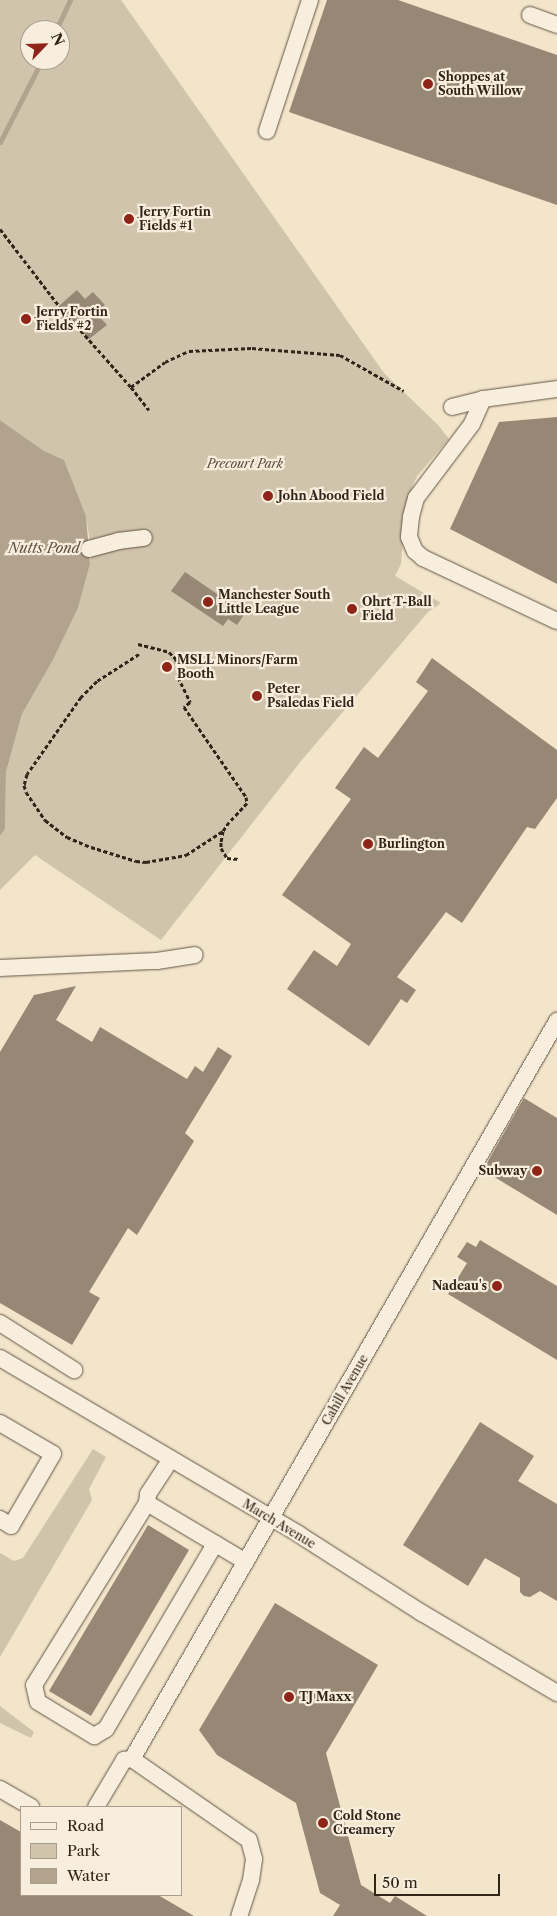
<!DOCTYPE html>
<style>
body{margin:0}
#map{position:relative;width:557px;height:1916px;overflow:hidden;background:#f2e5ca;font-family:"Libre Caslon Text",serif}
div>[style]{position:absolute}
.green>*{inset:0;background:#d1c4ac}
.water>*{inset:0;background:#b1a38d}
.stream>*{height:5px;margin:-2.5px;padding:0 2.5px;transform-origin:2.5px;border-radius:2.5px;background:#b1a38d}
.building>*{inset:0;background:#968875}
.path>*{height:3px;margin-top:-1.5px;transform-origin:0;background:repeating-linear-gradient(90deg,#322418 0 4px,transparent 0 6.5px)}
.roads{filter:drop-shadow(0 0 1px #625444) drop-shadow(0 0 1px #625444)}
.minor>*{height:16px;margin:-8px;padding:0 8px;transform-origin:8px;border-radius:8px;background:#f7eedd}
.dots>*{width:14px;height:14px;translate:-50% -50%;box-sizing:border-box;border:2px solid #f7eedd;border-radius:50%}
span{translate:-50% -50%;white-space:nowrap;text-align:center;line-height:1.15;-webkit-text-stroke:4.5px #f7eedd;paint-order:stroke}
.poi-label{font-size:12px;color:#322418;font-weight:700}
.left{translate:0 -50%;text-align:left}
.right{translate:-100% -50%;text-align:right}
.park-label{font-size:12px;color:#5a4c3d;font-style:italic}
.street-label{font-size:12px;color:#322418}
.water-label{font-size:14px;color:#5e5041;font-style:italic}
.legend{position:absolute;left:20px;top:1806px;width:162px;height:90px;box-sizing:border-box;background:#f7eedd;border:1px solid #a89d8e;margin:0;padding:6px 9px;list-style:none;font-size:15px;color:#322418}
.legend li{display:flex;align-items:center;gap:10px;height:25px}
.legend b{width:25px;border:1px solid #a89d8e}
.north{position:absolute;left:20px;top:20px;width:50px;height:50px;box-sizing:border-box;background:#f7eedd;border:1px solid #a89d8e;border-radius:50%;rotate:66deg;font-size:14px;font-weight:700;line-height:20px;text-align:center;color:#322418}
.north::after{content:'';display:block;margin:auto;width:18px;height:22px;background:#8f2418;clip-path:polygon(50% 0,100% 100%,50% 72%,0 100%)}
.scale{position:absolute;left:374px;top:1874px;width:126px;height:22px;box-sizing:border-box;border:2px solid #322418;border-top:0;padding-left:6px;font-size:15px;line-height:18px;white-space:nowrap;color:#322418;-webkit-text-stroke:4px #f7eedd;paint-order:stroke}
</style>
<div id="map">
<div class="green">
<div style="clip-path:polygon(evenodd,0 0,121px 0,384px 373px,438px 425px,449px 439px,417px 476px,412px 487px,404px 529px,401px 564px,395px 576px,441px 603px,428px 612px,301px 761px,161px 940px,35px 855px,0 890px,0 836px,5px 829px,6px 772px,22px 714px,53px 660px,78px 608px,90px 564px,91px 549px,86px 516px,64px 461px,44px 451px,0 420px,0 0,30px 30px,60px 30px,60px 60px,30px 60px,30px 30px)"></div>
<div style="clip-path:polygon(93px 1449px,106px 1457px,89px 1489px,92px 1500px,0 1657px,0 1553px,14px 1561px,23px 1558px)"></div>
<div style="clip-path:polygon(0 1706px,34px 1732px,31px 1738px,0 1723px)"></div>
</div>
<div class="water">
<div style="clip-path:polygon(0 420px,44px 451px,64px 460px,86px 516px,90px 564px,78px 608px,53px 660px,22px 714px,6px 772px,5px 829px,0 836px)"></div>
</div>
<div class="stream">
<div style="left:56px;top:30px;width:33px;rotate:-65deg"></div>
<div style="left:0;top:142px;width:92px;rotate:-62.9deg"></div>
</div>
<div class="building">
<div style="clip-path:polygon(327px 0,398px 0,557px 55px,557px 205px,289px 112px)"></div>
<div style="clip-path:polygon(77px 290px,85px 299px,93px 292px,105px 305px,96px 313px,107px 325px,89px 339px,60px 305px)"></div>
<div style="clip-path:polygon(557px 417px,557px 584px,450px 529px,499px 422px)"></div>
<div style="clip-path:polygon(185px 572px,245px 613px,237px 625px,228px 619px,223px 626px,171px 591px)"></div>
<div style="clip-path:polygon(432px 658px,557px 750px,557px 798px,535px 829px,527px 827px,462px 923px,446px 912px,397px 977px,416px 990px,407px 1003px,401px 999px,369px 1046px,287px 989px,314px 950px,337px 966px,351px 944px,282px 895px,351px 799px,335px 788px,364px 747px,378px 758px,428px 691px,416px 682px)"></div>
<div style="clip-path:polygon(76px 986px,56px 1020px,92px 1042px,100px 1027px,187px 1079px,195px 1066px,203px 1072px,218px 1047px,232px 1056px,185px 1133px,194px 1141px,137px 1235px,128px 1228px,89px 1292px,100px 1298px,72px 1345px,0 1303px,0 1052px,34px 995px)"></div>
<div style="clip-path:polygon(524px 1098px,557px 1118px,557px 1215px,483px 1170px)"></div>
<div style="clip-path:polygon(480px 1240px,557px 1286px,557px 1360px,448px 1294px,467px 1263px,457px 1257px,467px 1242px,476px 1247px)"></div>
<div style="clip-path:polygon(480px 1422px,534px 1456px,518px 1481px,557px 1504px,557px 1601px,540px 1591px,530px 1597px,524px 1596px,520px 1592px,520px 1578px,485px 1558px,468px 1586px,403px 1545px)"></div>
<div style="clip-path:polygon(148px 1525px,189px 1550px,91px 1716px,49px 1691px)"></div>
<div style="clip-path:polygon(275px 1603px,378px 1665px,326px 1753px,361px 1885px,390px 1903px,395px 1896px,427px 1916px,333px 1916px,340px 1905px,320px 1893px,296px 1803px,217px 1755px,199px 1730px)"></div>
<div style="clip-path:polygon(0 1820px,21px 1832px,21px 1895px,158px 1895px,194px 1916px,0 1916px)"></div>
</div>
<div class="path">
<div style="left:0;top:229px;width:97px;rotate:52.5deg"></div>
<div style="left:59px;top:306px;width:108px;rotate:48.4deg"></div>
<div style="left:131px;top:387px;width:42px;rotate:-36.3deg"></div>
<div style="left:165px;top:362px;width:26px;rotate:-25deg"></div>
<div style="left:189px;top:351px;width:63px;rotate:-2.7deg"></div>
<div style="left:252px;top:348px;width:88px;rotate:4.5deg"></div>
<div style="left:340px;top:355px;width:73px;rotate:29.4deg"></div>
<div style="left:131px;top:387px;width:29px;rotate:52deg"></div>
<div style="left:138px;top:644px;width:32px;rotate:14deg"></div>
<div style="left:169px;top:652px;width:10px;rotate:45deg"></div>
<div style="left:176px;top:659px;width:18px;rotate:84deg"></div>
<div style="left:178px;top:677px;width:28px;rotate:64deg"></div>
<div style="left:190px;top:702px;width:8px;rotate:140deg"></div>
<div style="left:184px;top:707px;width:109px;rotate:55.4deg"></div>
<div style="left:246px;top:797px;width:6px;rotate:81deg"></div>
<div style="left:247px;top:803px;width:26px;rotate:133deg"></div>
<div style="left:229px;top:822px;width:11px;rotate:124deg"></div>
<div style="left:223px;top:831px;width:11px;rotate:100deg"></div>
<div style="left:221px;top:842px;width:6px;rotate:90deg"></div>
<div style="left:221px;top:848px;width:12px;rotate:59deg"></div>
<div style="left:227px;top:858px;width:12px;rotate:5deg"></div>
<div style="left:139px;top:654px;width:50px;rotate:147.3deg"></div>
<div style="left:97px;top:681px;width:23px;rotate:135deg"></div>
<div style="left:81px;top:697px;width:94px;rotate:125deg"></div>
<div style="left:27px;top:774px;width:11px;rotate:105deg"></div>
<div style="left:24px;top:785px;width:7px;rotate:74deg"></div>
<div style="left:26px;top:792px;width:34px;rotate:56deg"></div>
<div style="left:45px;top:820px;width:28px;rotate:38deg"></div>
<div style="left:67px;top:837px;width:26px;rotate:23deg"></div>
<div style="left:91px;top:847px;width:47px;rotate:17.3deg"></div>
<div style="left:136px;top:861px;width:10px;rotate:6deg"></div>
<div style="left:146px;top:862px;width:41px;rotate:-9.9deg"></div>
<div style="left:186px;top:855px;width:44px;rotate:-33deg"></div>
</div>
<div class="roads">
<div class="minor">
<div style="left:530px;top:15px;width:29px;rotate:20deg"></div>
<div style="left:267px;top:131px;width:138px;rotate:-71.8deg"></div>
<div style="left:483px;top:399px;width:27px;rotate:114deg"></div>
<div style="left:472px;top:424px;width:93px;rotate:127.1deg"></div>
<div style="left:416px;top:498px;width:20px;rotate:105deg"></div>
<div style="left:411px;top:517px;width:20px;rotate:96deg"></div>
<div style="left:409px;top:537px;width:15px;rotate:67deg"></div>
<div style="left:415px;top:551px;width:11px;rotate:41deg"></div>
<div style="left:423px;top:558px;width:148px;rotate:25.2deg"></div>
<div style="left:452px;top:407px;width:32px;rotate:-14deg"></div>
<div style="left:483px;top:399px;width:75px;rotate:-7.7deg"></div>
<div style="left:89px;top:549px;width:30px;rotate:-15deg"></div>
<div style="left:118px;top:541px;width:26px;rotate:-7deg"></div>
<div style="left:0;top:968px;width:157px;rotate:-2.6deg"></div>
<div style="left:157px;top:961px;width:38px;rotate:-9deg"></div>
<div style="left:0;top:1323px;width:88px;rotate:32.4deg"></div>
<div style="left:0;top:1358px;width:348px;rotate:30.5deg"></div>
<div style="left:300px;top:1535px;width:145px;rotate:32.6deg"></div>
<div style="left:422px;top:1613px;width:157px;rotate:30.7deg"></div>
<div style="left:0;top:1423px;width:61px;rotate:30.3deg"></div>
<div style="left:53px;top:1454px;width:83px;rotate:120.3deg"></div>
<div style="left:11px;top:1526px;width:13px;rotate:-148deg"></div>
<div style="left:171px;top:1459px;width:42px;rotate:123.3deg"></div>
<div style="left:148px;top:1494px;width:9px;rotate:96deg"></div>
<div style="left:147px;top:1503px;width:115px;rotate:30.8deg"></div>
<div style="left:147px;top:1503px;width:214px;rotate:121.8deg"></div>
<div style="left:34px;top:1685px;width:17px;rotate:77deg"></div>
<div style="left:38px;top:1702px;width:66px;rotate:31.3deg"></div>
<div style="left:94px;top:1736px;width:14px;rotate:-30deg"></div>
<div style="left:106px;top:1729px;width:215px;rotate:-59.5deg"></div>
<div style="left:132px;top:1759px;width:852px;rotate:-60.06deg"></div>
<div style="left:0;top:1789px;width:36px;rotate:30deg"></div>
<div style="left:96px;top:1807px;width:55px;rotate:-59.2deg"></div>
<div style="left:124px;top:1760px;width:8px;rotate:-7deg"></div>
<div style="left:132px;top:1759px;width:142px;rotate:34.7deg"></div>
<div style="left:249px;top:1840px;width:20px;rotate:75deg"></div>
<div style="left:254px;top:1859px;width:21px;rotate:98deg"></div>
<div style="left:251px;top:1880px;width:38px;rotate:108deg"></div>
</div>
</div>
<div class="dots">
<div style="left:428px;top:84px;background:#8f2418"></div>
<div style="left:129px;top:219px;background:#8f2418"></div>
<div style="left:26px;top:319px;background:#8f2418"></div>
<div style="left:268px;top:496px;background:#8f2418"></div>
<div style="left:208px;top:602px;background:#8f2418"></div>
<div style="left:352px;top:609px;background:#8f2418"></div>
<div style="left:167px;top:667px;background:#8f2418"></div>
<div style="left:257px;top:696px;background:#8f2418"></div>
<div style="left:368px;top:844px;background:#8f2418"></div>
<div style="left:537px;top:1171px;background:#8f2418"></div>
<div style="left:497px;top:1286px;background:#8f2418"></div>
<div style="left:289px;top:1697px;background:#8f2418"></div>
<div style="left:323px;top:1823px;background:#8f2418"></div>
</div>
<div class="poi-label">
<span class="left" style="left:438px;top:84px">Shoppes at<br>South Willow</span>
<span class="left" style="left:139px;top:219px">Jerry Fortin<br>Fields #1</span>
<span class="left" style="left:36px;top:319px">Jerry Fortin<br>Fields #2</span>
<span class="left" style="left:278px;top:496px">John Abood Field</span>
<span class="left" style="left:218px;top:602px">Manchester South<br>Little League</span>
<span class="left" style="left:362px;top:609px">Ohrt T-Ball<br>Field</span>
<span class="left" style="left:177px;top:667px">MSLL Minors/Farm<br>Booth</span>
<span class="left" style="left:267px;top:696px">Peter<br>Psaledas Field</span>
<span class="left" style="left:378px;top:844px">Burlington</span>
<span class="right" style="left:527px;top:1171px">Subway</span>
<span class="right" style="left:487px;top:1286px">Nadeau's</span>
<span class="left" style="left:299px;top:1697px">TJ Maxx</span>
<span class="left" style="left:333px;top:1823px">Cold Stone<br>Creamery</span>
</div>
<div class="park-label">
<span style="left:245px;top:464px">Precourt Park</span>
</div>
<div class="street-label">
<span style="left:345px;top:1390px;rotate:-60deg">Cahill Avenue</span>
<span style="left:279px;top:1524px;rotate:31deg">March Avenue</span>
</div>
<div class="water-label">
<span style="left:44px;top:548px">Nutts Pond</span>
</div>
<ul class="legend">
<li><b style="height:6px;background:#f7eedd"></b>Road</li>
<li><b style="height:14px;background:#d1c4ac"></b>Park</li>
<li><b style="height:14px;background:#b1a38d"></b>Water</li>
</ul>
<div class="north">N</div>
<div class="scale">50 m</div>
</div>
